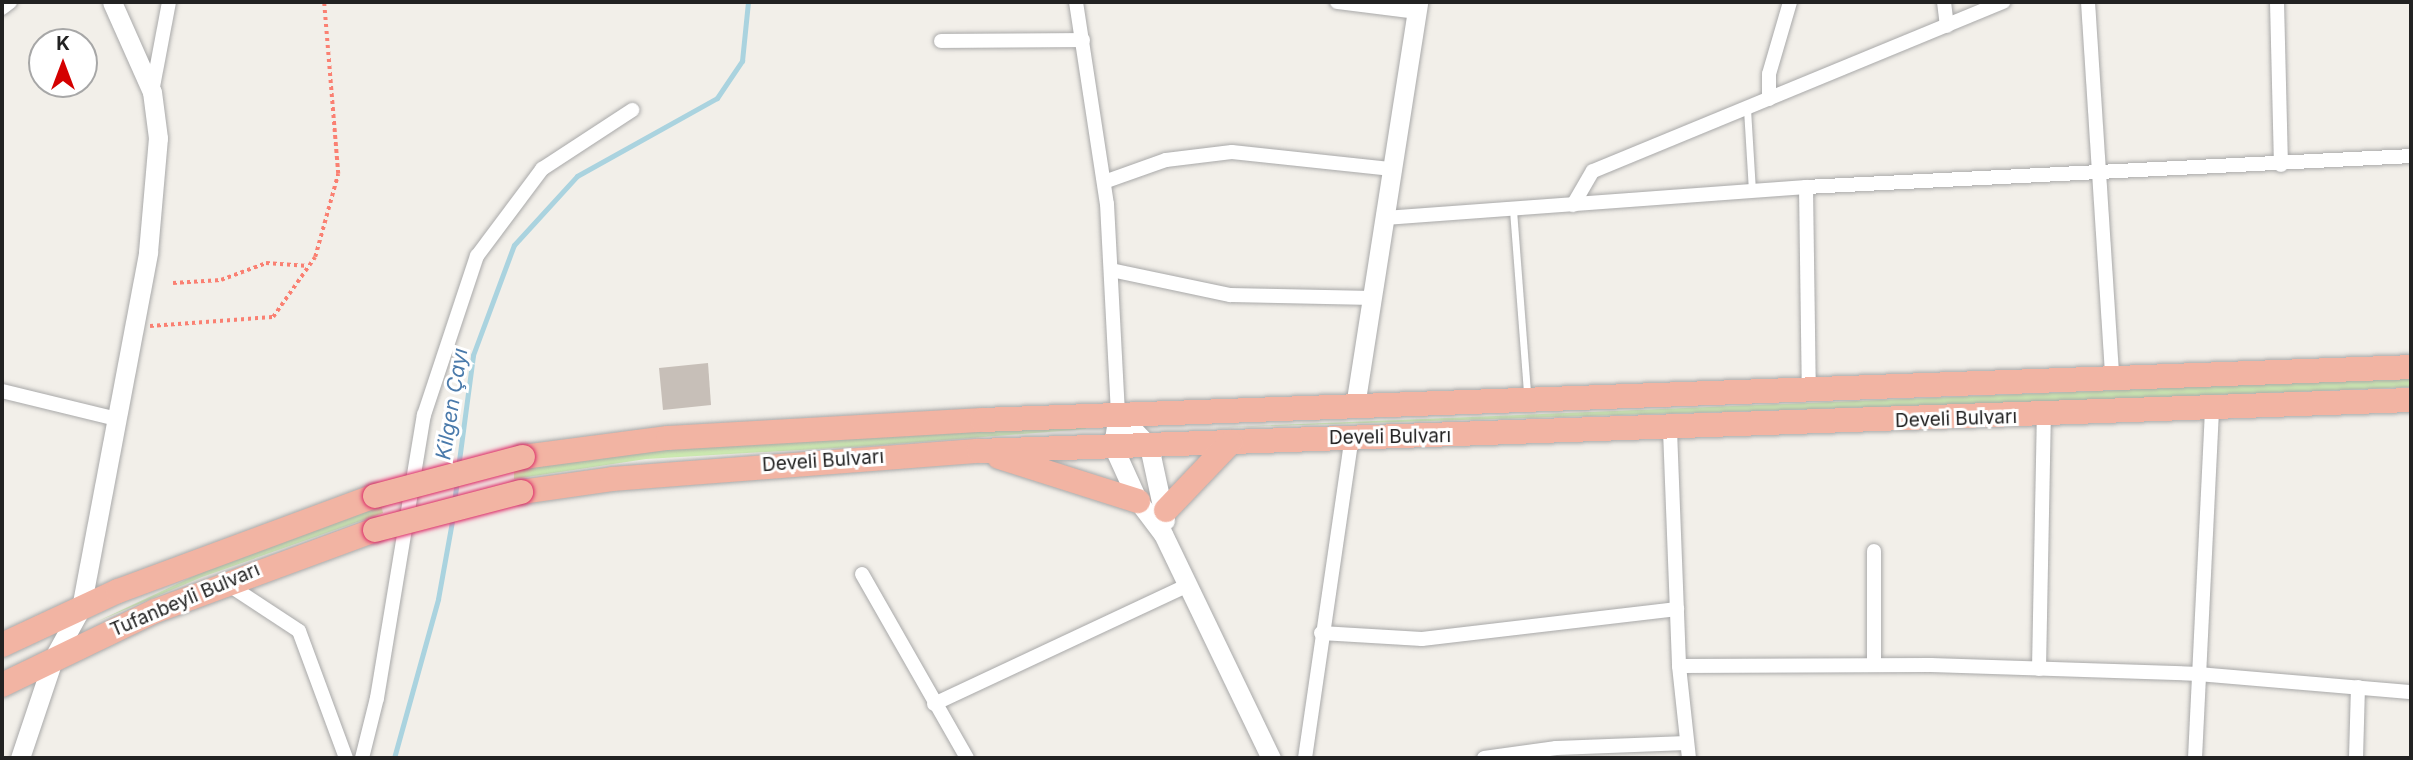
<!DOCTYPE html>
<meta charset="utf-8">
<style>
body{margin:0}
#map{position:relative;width:2413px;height:760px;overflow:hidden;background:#f2efe9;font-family:Inter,sans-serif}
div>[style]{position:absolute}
.grass>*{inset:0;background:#cdebb0}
.stream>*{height:5px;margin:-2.5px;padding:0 2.5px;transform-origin:2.5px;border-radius:2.5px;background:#aad3df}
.building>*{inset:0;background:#c7bfb8}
.path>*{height:3.5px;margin-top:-1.75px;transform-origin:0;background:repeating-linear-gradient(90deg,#fa8072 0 3.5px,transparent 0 7px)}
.roads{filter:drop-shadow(0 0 2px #a9a9a9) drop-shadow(0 0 2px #a9a9a9)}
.service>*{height:7px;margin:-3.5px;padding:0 3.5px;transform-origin:3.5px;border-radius:3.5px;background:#fff}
.minor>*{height:14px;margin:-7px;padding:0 7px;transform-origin:7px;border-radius:7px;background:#fff}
.tertiary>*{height:19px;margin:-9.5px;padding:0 9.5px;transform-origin:9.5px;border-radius:9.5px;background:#fff}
.trunk>*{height:24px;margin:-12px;padding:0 12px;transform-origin:12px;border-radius:12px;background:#f2b4a3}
.bridges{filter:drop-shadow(0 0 2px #dc2a67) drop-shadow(0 0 2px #dc2a67)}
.trunk-bridge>*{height:24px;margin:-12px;padding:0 12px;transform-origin:12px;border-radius:12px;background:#f2b4a3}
span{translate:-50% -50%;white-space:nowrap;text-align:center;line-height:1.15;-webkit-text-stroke:6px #fff;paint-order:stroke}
.street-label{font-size:19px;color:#222}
.water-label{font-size:21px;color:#4a7aab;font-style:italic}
.frame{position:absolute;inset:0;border:4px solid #222;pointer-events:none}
.north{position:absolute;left:28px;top:28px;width:70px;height:70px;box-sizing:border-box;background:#fff;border:2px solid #a7a7a7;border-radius:50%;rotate:0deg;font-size:19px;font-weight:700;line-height:28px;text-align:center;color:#222}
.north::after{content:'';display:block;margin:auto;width:24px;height:32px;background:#d40000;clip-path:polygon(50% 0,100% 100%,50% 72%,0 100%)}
</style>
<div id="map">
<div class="grass">
<div style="clip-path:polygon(2411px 378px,2411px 387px,2070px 401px,1203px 428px)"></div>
<div style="clip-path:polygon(1085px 424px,1086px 429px,869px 446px,646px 459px,514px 479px,514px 471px,621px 452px)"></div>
<div style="clip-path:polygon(381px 504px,383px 513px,202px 577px,96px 622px,226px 561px)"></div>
</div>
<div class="stream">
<div style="left:458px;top:468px;width:114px;rotate:-82.4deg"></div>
<div style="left:473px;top:355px;width:117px;rotate:-69.6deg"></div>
<div style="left:514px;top:245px;width:93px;rotate:-47.6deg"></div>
<div style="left:577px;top:176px;width:160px;rotate:-29.1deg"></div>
<div style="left:717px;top:98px;width:45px;rotate:-56deg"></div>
<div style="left:742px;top:61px;width:59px;rotate:-84.2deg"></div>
<div style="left:454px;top:502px;width:21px;rotate:-82deg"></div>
<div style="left:394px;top:758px;width:165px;rotate:-74.5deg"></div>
<div style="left:438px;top:599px;width:84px;rotate:-79.8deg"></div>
</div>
<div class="building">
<div style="clip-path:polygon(708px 363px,711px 405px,663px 410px,659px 368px)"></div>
</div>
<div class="path">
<div style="left:173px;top:283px;width:48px;rotate:-3.6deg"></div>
<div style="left:221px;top:280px;width:48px;rotate:-20.7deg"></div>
<div style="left:266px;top:263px;width:39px;rotate:4deg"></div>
<div style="left:150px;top:326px;width:123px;rotate:-4.2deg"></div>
<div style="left:273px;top:317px;width:73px;rotate:-55deg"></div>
<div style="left:315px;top:257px;width:86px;rotate:-74.5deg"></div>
<div style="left:338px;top:174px;width:173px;rotate:-94.7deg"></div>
</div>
<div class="roads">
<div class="service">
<div style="left:1747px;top:109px;width:82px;rotate:86.5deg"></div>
<div style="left:1513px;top:210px;width:185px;rotate:85.6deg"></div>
</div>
<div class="minor">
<div style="left:1076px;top:2px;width:204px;rotate:81.3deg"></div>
<div style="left:1107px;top:204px;width:210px;rotate:87deg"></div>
<div style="left:1337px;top:2px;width:80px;rotate:7.2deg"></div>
<div style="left:1944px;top:2px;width:24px;rotate:83deg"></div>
<div style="left:2088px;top:2px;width:377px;rotate:86.3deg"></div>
<div style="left:2277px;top:2px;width:163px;rotate:88.6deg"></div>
<div style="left:2px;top:8px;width:10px;rotate:-37deg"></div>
<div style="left:941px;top:41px;width:142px;rotate:-0.4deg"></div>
<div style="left:152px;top:92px;width:92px;rotate:-79.3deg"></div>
<div style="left:1769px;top:99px;width:25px;rotate:-90deg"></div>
<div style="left:1769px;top:74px;width:75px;rotate:-73.7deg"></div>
<div style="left:1104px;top:182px;width:66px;rotate:-19.5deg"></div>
<div style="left:1166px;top:160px;width:66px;rotate:-6.9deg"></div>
<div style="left:1232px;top:152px;width:161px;rotate:6.1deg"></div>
<div style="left:1806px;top:187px;width:204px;rotate:89.2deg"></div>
<div style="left:1573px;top:205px;width:39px;rotate:-60deg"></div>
<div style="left:1593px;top:171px;width:444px;rotate:-22.4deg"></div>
<div style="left:1385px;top:218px;width:422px;rotate:-4.2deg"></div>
<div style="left:1806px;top:187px;width:606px;rotate:-2.93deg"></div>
<div style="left:1111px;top:270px;width:122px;rotate:11.9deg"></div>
<div style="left:1230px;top:295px;width:143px;rotate:1.2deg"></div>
<div style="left:2px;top:391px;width:118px;rotate:13.7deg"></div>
<div style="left:1670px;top:430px;width:236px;rotate:87.8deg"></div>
<div style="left:1679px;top:666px;width:93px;rotate:83.8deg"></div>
<div style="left:1874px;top:551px;width:114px;rotate:90deg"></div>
<div style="left:862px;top:574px;width:212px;rotate:60.3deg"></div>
<div style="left:226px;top:583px;width:87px;rotate:33.3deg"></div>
<div style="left:299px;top:631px;width:135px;rotate:69.7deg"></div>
<div style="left:1321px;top:633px;width:101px;rotate:3.4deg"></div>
<div style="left:1422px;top:639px;width:257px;rotate:-6.7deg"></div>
<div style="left:1679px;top:666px;width:252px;rotate:-0.2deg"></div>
<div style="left:1931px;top:665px;width:268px;rotate:1.9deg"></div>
<div style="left:2199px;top:674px;width:213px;rotate:4.9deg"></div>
<div style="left:2039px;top:669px;width:254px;rotate:-88.9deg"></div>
<div style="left:934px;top:704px;width:278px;rotate:-25.1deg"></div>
<div style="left:362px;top:758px;width:62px;rotate:-76deg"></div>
<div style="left:377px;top:698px;width:287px;rotate:-80.6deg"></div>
<div style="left:424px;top:415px;width:168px;rotate:-71.6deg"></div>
<div style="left:477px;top:256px;width:109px;rotate:-53.2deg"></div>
<div style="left:542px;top:169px;width:108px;rotate:-33.2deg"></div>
<div style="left:1305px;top:758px;width:324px;rotate:-81.7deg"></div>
<div style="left:1484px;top:758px;width:73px;rotate:-7.9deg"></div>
<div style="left:1556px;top:748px;width:131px;rotate:-2.2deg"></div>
<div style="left:2195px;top:758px;width:350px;rotate:-87.2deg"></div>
<div style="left:2356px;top:758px;width:71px;rotate:-88.4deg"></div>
</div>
<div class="tertiary">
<div style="left:1355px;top:406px;width:409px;rotate:-81.1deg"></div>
<div style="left:1118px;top:414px;width:32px;rotate:99deg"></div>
<div style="left:1113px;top:446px;width:60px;rotate:65.6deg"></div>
<div style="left:1138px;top:501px;width:41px;rotate:52.9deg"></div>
<div style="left:1163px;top:534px;width:249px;rotate:64.3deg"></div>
<div style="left:1118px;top:414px;width:45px;rotate:45.9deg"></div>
<div style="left:1149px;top:446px;width:76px;rotate:77.8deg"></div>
<div style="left:20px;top:758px;width:107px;rotate:-71.4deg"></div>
<div style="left:54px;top:657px;width:56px;rotate:-61.1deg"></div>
<div style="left:81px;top:608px;width:362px;rotate:-79.3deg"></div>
<div style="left:148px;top:252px;width:114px;rotate:-85deg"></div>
<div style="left:158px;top:138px;width:46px;rotate:-97.4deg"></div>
<div style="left:152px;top:92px;width:98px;rotate:-114deg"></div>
</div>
<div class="trunk">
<div style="left:523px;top:457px;width:146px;rotate:-7.5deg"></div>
<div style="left:668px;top:438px;width:315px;rotate:-3.3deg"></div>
<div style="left:982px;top:420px;width:1430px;rotate:-2.12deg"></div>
<div style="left:999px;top:457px;width:146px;rotate:17.6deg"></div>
<div style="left:521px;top:492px;width:92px;rotate:-8.1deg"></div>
<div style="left:612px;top:479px;width:368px;rotate:-4.4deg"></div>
<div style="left:979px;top:451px;width:1433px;rotate:-2.04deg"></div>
<div style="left:1166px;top:510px;width:94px;rotate:-46.3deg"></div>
<div style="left:2px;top:645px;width:128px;rotate:-25deg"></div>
<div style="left:118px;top:591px;width:274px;rotate:-20.3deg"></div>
<div style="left:2px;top:685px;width:170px;rotate:-25.8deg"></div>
<div style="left:155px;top:611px;width:234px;rotate:-20.2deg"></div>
</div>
</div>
<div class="bridges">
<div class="trunk-bridge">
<div style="left:375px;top:496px;width:153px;rotate:-14.8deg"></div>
<div style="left:375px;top:530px;width:151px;rotate:-14.6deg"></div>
</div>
</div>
<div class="street-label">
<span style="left:1956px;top:419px;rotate:-2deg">Develi Bulvarı</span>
<span style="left:1390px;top:437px;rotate:-1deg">Develi Bulvarı</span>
<span style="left:823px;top:461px;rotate:-4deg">Develi Bulvarı</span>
<span style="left:185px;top:600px;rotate:-23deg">Tufanbeyli Bulvarı</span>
</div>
<div class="water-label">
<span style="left:452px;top:404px;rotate:-81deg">Kilgen Çayı</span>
</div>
<div class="frame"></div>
<div class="north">K</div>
</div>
